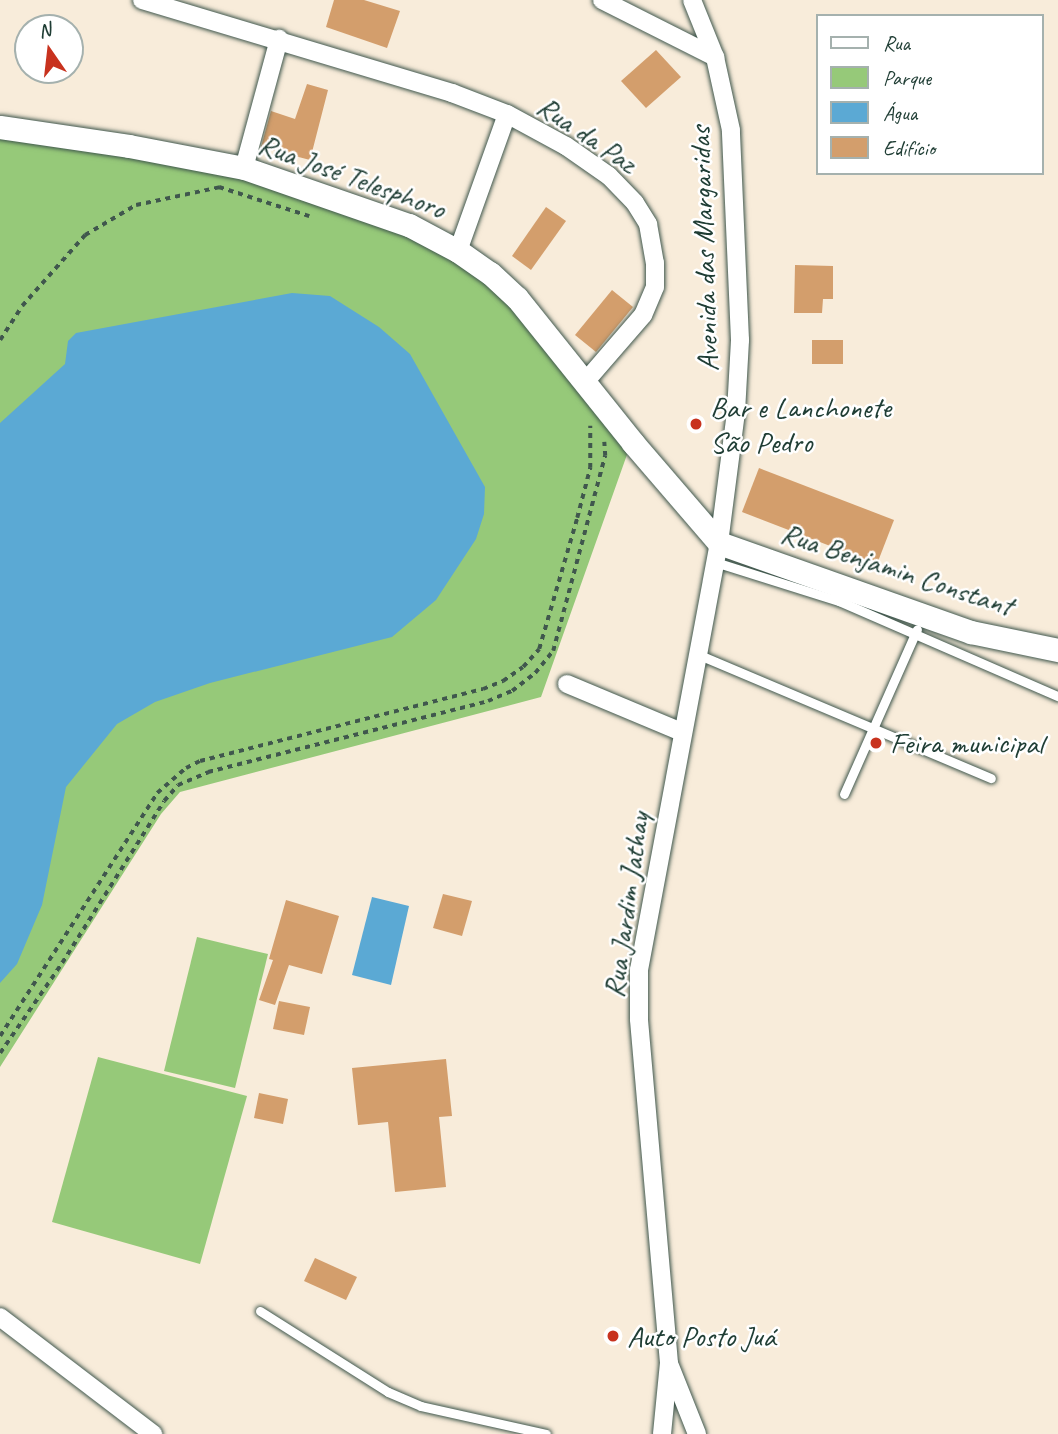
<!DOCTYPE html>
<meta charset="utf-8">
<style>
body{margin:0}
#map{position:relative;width:1058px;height:1434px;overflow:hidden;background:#f8ecda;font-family:Caveat,sans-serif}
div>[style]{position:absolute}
.green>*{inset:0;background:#96c979}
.water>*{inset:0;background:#5ba9d4}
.building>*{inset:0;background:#d39e6c}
.path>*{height:3.5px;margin-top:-1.75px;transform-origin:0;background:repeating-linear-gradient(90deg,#40574d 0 5px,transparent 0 10px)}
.roads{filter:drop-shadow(0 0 2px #40574d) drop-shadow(0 0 2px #40574d)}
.service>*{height:9px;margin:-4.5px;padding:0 4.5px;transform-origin:4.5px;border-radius:4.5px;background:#fff}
.minor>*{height:18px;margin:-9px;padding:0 9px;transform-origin:9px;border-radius:9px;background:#fff}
.tertiary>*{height:23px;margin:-11.5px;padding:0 11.5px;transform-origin:11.5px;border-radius:11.5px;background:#fff}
.dots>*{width:19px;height:19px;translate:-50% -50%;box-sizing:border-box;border:4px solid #fff;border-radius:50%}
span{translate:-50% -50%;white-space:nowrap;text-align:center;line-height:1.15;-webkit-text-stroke:5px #fff;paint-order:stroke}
.street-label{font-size:30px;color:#1f3d34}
.poi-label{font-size:30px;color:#1f3d34}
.left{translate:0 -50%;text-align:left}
.legend{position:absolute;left:816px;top:14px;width:228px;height:161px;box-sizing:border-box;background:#fff;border:2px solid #a5b1ae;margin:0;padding:9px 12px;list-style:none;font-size:21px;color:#1f3d34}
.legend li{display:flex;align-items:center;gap:14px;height:35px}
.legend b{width:35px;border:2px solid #a5b1ae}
.north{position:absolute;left:14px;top:14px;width:70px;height:70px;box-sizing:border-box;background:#fff;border:2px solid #a5b1ae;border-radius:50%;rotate:346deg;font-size:19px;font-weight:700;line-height:28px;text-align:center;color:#1f3d34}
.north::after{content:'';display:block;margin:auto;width:24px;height:32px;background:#c8321e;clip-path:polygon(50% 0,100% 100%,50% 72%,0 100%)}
</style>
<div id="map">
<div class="green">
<div style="clip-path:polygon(0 136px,233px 174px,414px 233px,509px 297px,629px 449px,541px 697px,180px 792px,161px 814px,0 1067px)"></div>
<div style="clip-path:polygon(197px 937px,268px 954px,235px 1088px,164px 1071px)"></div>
<div style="clip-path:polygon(98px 1057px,247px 1096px,200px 1264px,52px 1222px)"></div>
</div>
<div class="water">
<div style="clip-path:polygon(292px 293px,330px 296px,379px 327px,410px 354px,485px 487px,484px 514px,476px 539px,436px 600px,392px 637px,210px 683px,155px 702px,117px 724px,66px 787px,42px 905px,17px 964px,0 983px,0 423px,65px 364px,68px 341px,76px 333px)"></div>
<div style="clip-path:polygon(372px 897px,409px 906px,391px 985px,352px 975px)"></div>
</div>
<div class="building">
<div style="clip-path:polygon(334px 0,364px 0,400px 11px,387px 48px,326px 27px)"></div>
<div style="clip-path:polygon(656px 50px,681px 77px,646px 108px,621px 81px)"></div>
<div style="clip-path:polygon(307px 84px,328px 90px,310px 160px,261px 147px,271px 111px,295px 119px)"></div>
<div style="clip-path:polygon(546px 207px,566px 221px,531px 270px,512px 256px)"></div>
<div style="clip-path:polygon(795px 265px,833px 266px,833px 299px,823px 299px,822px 313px,794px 313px)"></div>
<div style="clip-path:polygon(612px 290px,633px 307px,596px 352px,575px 335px)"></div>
<div style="clip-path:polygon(812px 340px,843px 340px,843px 364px,812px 364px)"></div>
<div style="clip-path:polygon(759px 468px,894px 520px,877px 564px,742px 512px)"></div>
<div style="clip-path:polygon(443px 894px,472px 901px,462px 936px,433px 928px)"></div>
<div style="clip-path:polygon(286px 900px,339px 916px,322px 974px,289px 965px,275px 1005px,259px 1000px,273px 960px,269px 959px)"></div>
<div style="clip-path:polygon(279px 1001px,310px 1007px,304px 1035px,273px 1029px)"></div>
<div style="clip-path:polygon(446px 1059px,452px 1116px,439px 1117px,446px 1187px,395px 1192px,388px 1122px,358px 1125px,352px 1068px)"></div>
<div style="clip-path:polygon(259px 1093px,288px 1099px,283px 1124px,254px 1118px)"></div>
<div style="clip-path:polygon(315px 1258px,357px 1277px,346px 1300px,304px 1281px)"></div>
</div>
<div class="path">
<div style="left:219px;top:187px;width:95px;rotate:17.9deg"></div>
<div style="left:0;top:340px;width:40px;rotate:-57.1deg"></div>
<div style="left:22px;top:306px;width:95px;rotate:-48.4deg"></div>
<div style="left:85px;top:235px;width:59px;rotate:-30.5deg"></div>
<div style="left:136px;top:205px;width:87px;rotate:-12deg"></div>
<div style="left:0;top:1036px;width:289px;rotate:-57.1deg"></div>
<div style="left:157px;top:793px;width:38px;rotate:-41deg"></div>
<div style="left:186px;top:768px;width:16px;rotate:-27deg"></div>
<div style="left:200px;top:761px;width:292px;rotate:-14.3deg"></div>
<div style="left:483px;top:689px;width:22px;rotate:-22deg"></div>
<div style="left:503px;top:681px;width:24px;rotate:-35deg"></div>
<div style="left:523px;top:667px;width:24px;rotate:-48deg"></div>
<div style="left:539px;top:649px;width:136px;rotate:-73.8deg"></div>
<div style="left:577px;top:518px;width:52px;rotate:-75.4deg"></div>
<div style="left:590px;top:468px;width:42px;rotate:-90deg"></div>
<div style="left:0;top:1053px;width:109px;rotate:-55.4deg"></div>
<div style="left:62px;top:963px;width:191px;rotate:-57.8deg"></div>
<div style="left:164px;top:801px;width:21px;rotate:-49deg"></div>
<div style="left:178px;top:785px;width:33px;rotate:-23deg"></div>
<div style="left:208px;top:772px;width:289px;rotate:-14.2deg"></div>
<div style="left:488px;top:701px;width:26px;rotate:-23deg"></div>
<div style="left:512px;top:691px;width:29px;rotate:-38deg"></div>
<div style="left:535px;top:673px;width:28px;rotate:-51deg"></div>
<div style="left:553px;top:651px;width:202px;rotate:-75.1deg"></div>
<div style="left:605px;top:456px;width:14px;rotate:-94deg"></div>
</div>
<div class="roads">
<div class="service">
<div style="left:715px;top:562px;width:130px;rotate:17.5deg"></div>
<div style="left:839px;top:601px;width:239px;rotate:23.5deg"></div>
<div style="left:697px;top:654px;width:319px;rotate:22.9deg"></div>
<div style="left:844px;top:794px;width:180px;rotate:-66.1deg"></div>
<div style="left:260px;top:1311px;width:151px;rotate:32.3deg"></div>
<div style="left:388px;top:1392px;width:36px;rotate:23deg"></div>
<div style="left:421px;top:1406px;width:128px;rotate:12.6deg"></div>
</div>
<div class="minor">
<div style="left:142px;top:0;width:324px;rotate:16.7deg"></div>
<div style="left:452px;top:93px;width:59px;rotate:20.9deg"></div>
<div style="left:507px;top:114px;width:67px;rotate:28.5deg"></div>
<div style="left:566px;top:146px;width:52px;rotate:34.9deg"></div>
<div style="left:609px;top:176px;width:37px;rotate:46deg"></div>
<div style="left:635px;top:203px;width:25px;rotate:58deg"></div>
<div style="left:648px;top:224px;width:40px;rotate:80deg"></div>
<div style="left:655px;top:263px;width:24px;rotate:90deg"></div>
<div style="left:655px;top:287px;width:30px;rotate:113deg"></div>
<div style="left:643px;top:315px;width:89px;rotate:130.9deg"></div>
<div style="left:602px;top:0;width:127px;rotate:26.8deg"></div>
<div style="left:244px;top:168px;width:134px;rotate:-74.8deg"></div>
<div style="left:458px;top:251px;width:145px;rotate:-70.3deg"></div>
<div style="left:567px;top:684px;width:125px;rotate:22.7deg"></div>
<div style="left:0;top:1317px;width:193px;rotate:37.4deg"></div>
<div style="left:670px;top:1366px;width:73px;rotate:68.3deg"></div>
<div style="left:662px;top:1434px;width:71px;rotate:-84.4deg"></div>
<div style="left:669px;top:1363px;width:345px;rotate:-95deg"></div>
<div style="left:639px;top:1019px;width:49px;rotate:-90deg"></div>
<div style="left:639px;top:970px;width:434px;rotate:-79.4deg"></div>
<div style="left:719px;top:543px;width:132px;rotate:-82.6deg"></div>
<div style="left:736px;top:412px;width:72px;rotate:-86.8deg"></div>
<div style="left:740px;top:340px;width:210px;rotate:-92.5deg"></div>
<div style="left:731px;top:130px;width:75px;rotate:-102.4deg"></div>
<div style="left:715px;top:57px;width:61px;rotate:-112deg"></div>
</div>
<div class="tertiary">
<div style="left:0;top:127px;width:130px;rotate:8.4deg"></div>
<div style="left:129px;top:146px;width:117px;rotate:10.8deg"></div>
<div style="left:244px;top:168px;width:175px;rotate:19.1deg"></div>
<div style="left:409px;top:225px;width:55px;rotate:28deg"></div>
<div style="left:458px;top:251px;width:39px;rotate:35deg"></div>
<div style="left:490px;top:273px;width:37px;rotate:43deg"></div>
<div style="left:517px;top:298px;width:186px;rotate:51.3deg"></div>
<div style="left:633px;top:443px;width:132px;rotate:49.3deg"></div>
<div style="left:719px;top:543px;width:267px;rotate:19.5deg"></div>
<div style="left:971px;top:632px;width:89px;rotate:11.7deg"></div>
</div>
</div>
<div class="dots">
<div style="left:696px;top:424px;background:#c8321e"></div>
<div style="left:876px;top:743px;background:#c8321e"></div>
<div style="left:613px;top:1336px;background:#c8321e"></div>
</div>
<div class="street-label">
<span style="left:587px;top:134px;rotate:34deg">Rua da Paz</span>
<span style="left:352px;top:176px;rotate:20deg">Rua José Telesphoro</span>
<span style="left:704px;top:249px;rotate:-92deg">Avenida das Margaridas</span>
<span style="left:897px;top:569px;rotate:18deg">Rua Benjamin Constant</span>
<span style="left:626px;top:905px;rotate:-82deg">Rua Jardim Jathay</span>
</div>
<div class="poi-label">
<span class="left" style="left:710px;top:424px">Bar e Lanchonete<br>São Pedro</span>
<span class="left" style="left:890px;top:743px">Feira municipal</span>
<span class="left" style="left:627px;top:1336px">Auto Posto Juá</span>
</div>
<ul class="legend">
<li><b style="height:9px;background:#fff"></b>Rua</li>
<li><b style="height:19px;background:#96c979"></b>Parque</li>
<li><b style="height:19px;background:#5ba9d4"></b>Água</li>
<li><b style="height:19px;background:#d39e6c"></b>Edifício</li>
</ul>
<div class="north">N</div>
</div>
